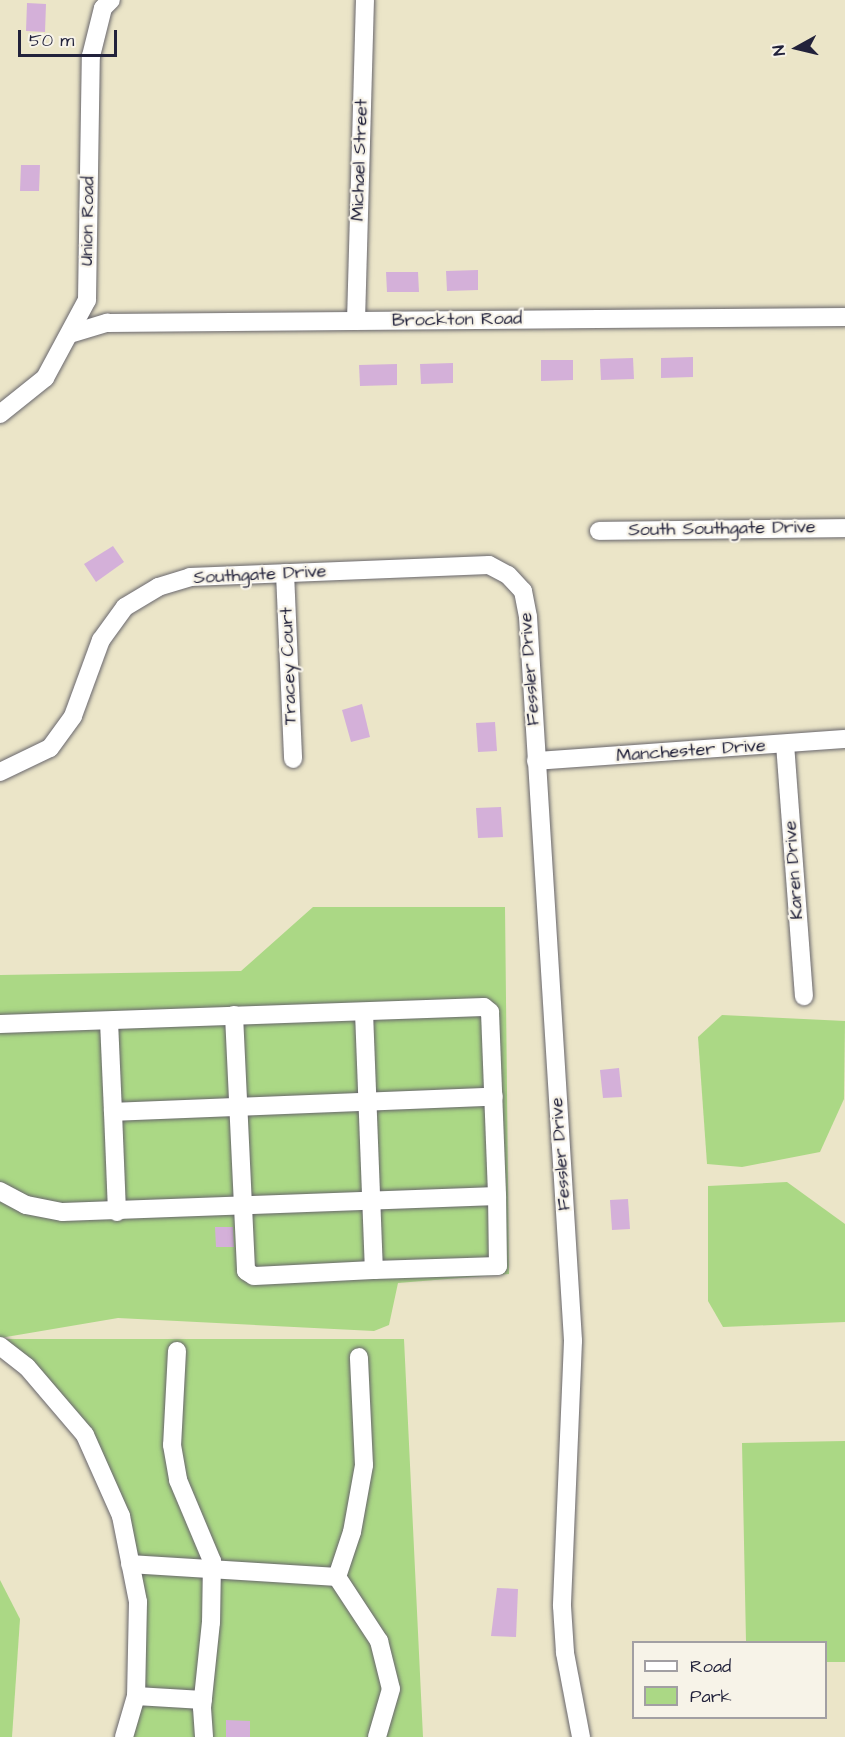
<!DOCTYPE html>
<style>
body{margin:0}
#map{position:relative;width:845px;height:1737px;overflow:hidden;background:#ebe5c8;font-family:"Architects Daughter",sans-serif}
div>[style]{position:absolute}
.green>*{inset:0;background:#abd885}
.building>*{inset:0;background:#d4b0d9}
.roads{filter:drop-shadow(0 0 2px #68666c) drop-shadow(0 0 2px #68666c)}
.minor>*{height:18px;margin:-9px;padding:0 9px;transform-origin:9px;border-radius:9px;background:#fff}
span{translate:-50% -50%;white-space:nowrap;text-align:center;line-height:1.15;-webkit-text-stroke:4.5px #f7f3e8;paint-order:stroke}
.street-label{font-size:18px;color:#22223b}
.legend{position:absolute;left:632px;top:1641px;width:195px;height:78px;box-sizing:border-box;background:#f7f3e8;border:2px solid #a29fa3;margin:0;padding:8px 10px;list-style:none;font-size:18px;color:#22223b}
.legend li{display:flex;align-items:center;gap:12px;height:30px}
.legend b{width:30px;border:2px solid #a29fa3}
.north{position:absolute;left:767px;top:18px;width:60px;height:60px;-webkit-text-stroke:4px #f7f3e8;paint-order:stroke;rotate:262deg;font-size:16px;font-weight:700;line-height:24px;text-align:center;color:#22223b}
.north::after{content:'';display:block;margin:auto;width:21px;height:27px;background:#22223b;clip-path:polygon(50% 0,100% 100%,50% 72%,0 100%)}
.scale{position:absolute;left:18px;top:30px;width:99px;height:27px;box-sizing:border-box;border:3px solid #22223b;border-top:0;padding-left:8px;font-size:18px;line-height:21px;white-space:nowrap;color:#22223b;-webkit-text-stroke:4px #f7f3e8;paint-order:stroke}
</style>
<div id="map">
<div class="green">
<div style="clip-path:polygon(313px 907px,505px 907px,509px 1274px,398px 1283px,389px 1325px,374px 1331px,118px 1318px,0 1338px,0 975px,241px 971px)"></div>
<div style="clip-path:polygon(722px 1015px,845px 1021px,844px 1099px,820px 1152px,742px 1167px,707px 1164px,698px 1037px)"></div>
<div style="clip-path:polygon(787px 1182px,845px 1224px,845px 1322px,723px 1327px,708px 1301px,708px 1186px)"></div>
<div style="clip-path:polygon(0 1339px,404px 1339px,423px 1737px,124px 1737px,138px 1602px,120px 1516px,85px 1435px)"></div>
<div style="clip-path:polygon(845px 1441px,845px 1662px,826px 1662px,826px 1642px,746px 1642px,742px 1443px)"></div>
<div style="clip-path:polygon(0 1580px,20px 1619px,12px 1737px,0 1737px)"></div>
</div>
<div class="building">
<div style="clip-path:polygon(27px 3px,46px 4px,45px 32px,26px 31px)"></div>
<div style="clip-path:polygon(21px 165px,40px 165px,39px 191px,20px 191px)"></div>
<div style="clip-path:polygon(478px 270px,478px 290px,447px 291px,446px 271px)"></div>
<div style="clip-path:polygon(386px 272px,418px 272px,419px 292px,387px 292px)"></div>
<div style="clip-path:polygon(693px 357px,693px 377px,661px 378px,661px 358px)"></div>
<div style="clip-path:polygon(633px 358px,634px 379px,601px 380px,600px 359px)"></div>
<div style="clip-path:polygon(541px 360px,573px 360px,573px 380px,541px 381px)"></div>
<div style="clip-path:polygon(453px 363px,453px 383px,421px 384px,420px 364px)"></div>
<div style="clip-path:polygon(397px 364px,397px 385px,360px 386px,359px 365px)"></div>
<div style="clip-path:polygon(113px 546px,124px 562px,96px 582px,84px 564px)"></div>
<div style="clip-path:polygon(362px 704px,370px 737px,351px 742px,342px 710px)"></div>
<div style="clip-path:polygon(495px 722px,497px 751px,478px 752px,476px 723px)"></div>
<div style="clip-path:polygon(501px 807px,503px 837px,478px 838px,476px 808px)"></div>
<div style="clip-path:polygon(619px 1068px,622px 1097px,603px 1098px,600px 1070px)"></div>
<div style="clip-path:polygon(628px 1199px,630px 1229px,612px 1230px,610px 1200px)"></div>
<div style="clip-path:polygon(215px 1227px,233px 1227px,234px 1247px,216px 1247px)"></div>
<div style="clip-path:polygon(497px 1588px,518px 1589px,516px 1637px,491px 1636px)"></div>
<div style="clip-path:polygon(226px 1720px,250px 1721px,250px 1737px,226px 1737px)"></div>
</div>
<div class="roads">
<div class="minor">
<div style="left:356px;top:321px;width:321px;rotate:-88.4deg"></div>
<div style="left:70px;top:334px;width:39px;rotate:-17deg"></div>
<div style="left:107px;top:323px;width:738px;rotate:-0.47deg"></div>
<div style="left:0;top:414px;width:58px;rotate:-38.7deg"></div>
<div style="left:45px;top:378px;width:89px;rotate:-61.7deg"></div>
<div style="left:87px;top:300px;width:244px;rotate:-89.1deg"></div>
<div style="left:91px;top:56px;width:49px;rotate:-76deg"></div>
<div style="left:103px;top:8px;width:11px;rotate:-45deg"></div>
<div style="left:599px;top:531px;width:246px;rotate:-0.7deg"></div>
<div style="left:285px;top:573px;width:186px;rotate:87.5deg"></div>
<div style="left:785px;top:744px;width:253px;rotate:85.7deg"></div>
<div style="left:536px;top:761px;width:310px;rotate:-4.1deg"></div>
<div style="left:0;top:772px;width:55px;rotate:-25.6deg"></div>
<div style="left:50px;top:748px;width:39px;rotate:-54deg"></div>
<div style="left:73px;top:716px;width:81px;rotate:-69.8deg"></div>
<div style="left:101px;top:640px;width:41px;rotate:-54deg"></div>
<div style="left:125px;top:607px;width:39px;rotate:-31deg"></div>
<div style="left:158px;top:587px;width:34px;rotate:-17deg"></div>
<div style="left:190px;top:577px;width:299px;rotate:-2.3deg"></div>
<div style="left:489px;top:565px;width:21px;rotate:28deg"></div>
<div style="left:508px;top:575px;width:22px;rotate:47deg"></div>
<div style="left:523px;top:591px;width:26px;rotate:79deg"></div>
<div style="left:528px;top:617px;width:725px;rotate:86.44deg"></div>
<div style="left:573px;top:1341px;width:265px;rotate:92.4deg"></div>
<div style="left:562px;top:1606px;width:47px;rotate:86.3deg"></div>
<div style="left:565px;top:1653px;width:86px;rotate:79.2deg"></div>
<div style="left:364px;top:1012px;width:258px;rotate:87.8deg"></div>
<div style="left:374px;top:1270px;width:124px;rotate:-1.8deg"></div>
<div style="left:498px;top:1266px;width:70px;rotate:-90.8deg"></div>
<div style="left:234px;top:1015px;width:256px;rotate:87.3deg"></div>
<div style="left:246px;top:1271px;width:9px;rotate:32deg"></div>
<div style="left:254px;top:1276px;width:120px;rotate:-2.9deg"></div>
<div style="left:109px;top:1021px;width:91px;rotate:87.5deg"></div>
<div style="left:0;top:1024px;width:484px;rotate:-2deg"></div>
<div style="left:484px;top:1007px;width:8px;rotate:40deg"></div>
<div style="left:490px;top:1012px;width:184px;rotate:87.8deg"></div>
<div style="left:497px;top:1196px;width:435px;rotate:177.9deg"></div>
<div style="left:62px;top:1212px;width:37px;rotate:-169deg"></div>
<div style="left:26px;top:1205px;width:30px;rotate:-152deg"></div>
<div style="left:117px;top:1212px;width:100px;rotate:-92.3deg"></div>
<div style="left:113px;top:1112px;width:381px;rotate:-2.3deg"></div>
<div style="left:0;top:1346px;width:34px;rotate:38deg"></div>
<div style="left:27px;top:1367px;width:89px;rotate:49.5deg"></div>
<div style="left:85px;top:1435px;width:89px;rotate:66deg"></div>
<div style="left:121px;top:1516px;width:88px;rotate:78.8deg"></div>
<div style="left:138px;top:1602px;width:94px;rotate:91.2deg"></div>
<div style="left:136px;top:1696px;width:43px;rotate:106.3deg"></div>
<div style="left:177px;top:1351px;width:94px;rotate:93deg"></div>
<div style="left:172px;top:1445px;width:36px;rotate:80deg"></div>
<div style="left:178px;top:1480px;width:88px;rotate:67.2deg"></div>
<div style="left:212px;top:1561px;width:61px;rotate:90.9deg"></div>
<div style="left:211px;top:1622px;width:86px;rotate:96deg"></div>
<div style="left:202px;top:1708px;width:29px;rotate:86deg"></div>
<div style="left:130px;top:1564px;width:207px;rotate:3.6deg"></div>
<div style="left:337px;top:1577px;width:77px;rotate:56.7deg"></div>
<div style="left:379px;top:1641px;width:49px;rotate:76deg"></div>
<div style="left:391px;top:1689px;width:50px;rotate:106.3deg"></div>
<div style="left:337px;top:1577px;width:47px;rotate:-71.6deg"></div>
<div style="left:352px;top:1532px;width:68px;rotate:-79.8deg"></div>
<div style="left:364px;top:1465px;width:108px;rotate:-92.7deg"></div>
<div style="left:136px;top:1696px;width:67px;rotate:3.4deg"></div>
</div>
</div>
<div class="street-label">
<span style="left:360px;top:160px;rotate:-88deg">Michael Street</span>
<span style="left:88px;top:221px;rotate:-89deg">Union Road</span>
<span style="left:457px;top:320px;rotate:-1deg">Brockton Road</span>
<span style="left:722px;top:529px;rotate:-1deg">South Southgate Drive</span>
<span style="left:260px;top:575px;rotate:-3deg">Southgate Drive</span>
<span style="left:289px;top:666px;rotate:-92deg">Tracey Court</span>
<span style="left:530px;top:669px;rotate:-94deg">Fessler Drive</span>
<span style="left:691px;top:751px;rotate:-4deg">Manchester Drive</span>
<span style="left:794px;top:870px;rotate:-94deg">Karen Drive</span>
<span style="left:561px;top:1154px;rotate:-94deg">Fessler Drive</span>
</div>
<ul class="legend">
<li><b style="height:8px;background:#fff"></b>Road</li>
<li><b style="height:16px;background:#abd885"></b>Park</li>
</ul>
<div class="north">N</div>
<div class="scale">50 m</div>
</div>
